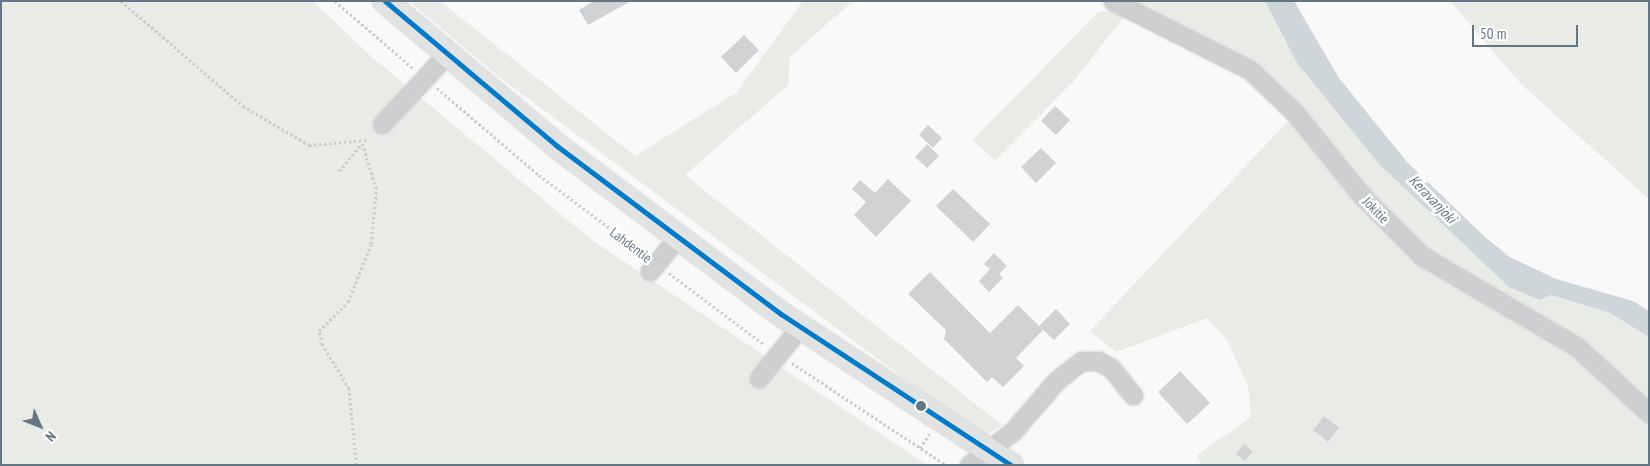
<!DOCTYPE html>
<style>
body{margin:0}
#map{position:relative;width:1650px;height:466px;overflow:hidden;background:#f9f9f9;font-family:"PT Sans Narrow",sans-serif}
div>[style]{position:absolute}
.green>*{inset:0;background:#e8ebe6}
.water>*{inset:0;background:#ced6d9}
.building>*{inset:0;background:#d0d2d3}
.path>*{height:2.5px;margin-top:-1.25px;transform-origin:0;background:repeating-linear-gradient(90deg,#cbcccd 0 2.5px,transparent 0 5px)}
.roads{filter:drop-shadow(0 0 1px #d5d6d7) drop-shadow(0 0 1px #d5d6d7)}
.minor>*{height:19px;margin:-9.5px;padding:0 9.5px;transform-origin:9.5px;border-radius:9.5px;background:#cecfd0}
.major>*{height:24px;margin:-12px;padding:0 12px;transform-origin:12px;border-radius:12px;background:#e1e2e2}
.bus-1>*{height:5px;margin:-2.5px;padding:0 2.5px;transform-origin:2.5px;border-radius:2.5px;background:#007ac9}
.dots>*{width:14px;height:14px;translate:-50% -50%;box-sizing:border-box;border:2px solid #fff;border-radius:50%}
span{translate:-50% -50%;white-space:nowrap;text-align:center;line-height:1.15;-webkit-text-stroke:5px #fff;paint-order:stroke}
.street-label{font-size:14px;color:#657683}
.water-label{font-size:15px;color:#60757c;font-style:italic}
.frame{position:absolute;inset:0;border:2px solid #657683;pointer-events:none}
.north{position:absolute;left:15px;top:401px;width:50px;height:50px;-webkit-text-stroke:4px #fff;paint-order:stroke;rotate:134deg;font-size:14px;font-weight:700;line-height:20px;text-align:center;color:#657683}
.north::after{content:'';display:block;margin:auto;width:18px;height:22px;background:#657683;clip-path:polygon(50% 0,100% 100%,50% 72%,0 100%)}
.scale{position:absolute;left:1472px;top:25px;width:106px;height:22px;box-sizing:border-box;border:2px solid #657683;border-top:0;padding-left:6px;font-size:15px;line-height:18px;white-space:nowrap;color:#657683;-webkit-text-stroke:4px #fff;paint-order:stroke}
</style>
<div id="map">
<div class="green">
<div style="clip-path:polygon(1px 1px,313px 1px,373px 58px,592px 240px,927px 465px,1px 465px)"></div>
<div style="clip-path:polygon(409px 1px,440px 1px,635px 156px,737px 92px,803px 1px,853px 1px,790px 57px,788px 85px,685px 175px,1002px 425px,983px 437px,498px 76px)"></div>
<div style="clip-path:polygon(1113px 1px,1265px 1px,1297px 63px,1379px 164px,1471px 251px,1550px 295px,1610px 313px,1649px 337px,1649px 465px,1201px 465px,1197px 455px,1251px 417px,1248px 386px,1227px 340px,1207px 318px,1116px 352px,1090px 331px,1295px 114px,1250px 70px,1130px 9px,1073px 82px,995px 161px,973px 140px,1098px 12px,1129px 9px)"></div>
<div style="clip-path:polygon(1450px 1px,1649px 1px,1649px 199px,1521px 84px)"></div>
</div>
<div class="water">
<div style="clip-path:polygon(1265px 1px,1294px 1px,1339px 78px,1407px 162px,1485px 237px,1510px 257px,1556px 279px,1633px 301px,1649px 311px,1649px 337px,1610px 313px,1551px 295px,1540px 300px,1509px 287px,1379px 164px,1297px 63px)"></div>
</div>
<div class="building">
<div style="clip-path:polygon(594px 1px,631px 1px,588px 25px,579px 10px)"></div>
<div style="clip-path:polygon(744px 35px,759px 50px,736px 73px,721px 57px)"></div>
<div style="clip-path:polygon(1055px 106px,1070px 120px,1056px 135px,1041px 121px)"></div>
<div style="clip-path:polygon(928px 125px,942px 138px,933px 148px,919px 135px)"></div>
<div style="clip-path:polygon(927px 144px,939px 156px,927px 168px,915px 157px)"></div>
<div style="clip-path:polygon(1041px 148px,1056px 163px,1036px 183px,1021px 167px)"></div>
<div style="clip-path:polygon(888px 179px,911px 201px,876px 237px,854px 215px,866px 202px,852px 189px,860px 180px,875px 193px)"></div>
<div style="clip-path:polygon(953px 189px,990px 224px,973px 242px,936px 206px)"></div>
<div style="clip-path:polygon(994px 253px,1007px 266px,999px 274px,1003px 278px,989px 292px,979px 281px,990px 269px,984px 264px)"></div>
<div style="clip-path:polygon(930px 272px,990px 333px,1018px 305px,1043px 330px,1016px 358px,1024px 366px,1003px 387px,992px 377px,987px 382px,944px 339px,946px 330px,908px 294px)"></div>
<div style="clip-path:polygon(1056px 309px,1070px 324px,1054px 340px,1039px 326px)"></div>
<div style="clip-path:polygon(1180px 371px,1210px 403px,1187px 424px,1158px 392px)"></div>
<div style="clip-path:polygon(1324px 416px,1339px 428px,1328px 442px,1313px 430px)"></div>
<div style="clip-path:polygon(1244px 444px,1253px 452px,1245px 461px,1236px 454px)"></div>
</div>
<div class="path">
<div style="left:121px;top:1px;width:161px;rotate:40.7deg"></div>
<div style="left:243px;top:106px;width:77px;rotate:30.6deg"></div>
<div style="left:309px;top:145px;width:57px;rotate:-5deg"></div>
<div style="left:335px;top:1px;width:103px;rotate:40.7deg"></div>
<div style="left:437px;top:88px;width:134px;rotate:40.5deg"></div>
<div style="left:539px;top:175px;width:130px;rotate:36.9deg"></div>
<div style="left:339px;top:171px;width:35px;rotate:-50deg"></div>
<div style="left:669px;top:273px;width:120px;rotate:36.9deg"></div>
<div style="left:792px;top:363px;width:185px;rotate:33.5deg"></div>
<div style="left:920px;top:448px;width:17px;rotate:-57deg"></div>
<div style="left:356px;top:465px;width:76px;rotate:-95.3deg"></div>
<div style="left:349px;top:389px;width:52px;rotate:-121.5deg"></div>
<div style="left:322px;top:345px;width:14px;rotate:-102deg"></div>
<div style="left:319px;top:331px;width:41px;rotate:-45deg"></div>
<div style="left:348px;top:302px;width:62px;rotate:-68.4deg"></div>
<div style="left:371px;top:244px;width:55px;rotate:-84.8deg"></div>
<div style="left:376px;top:189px;width:47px;rotate:-107.3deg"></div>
</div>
<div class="roads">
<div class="minor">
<div style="left:1113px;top:1px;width:153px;rotate:26.7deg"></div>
<div style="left:1250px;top:70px;width:62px;rotate:43.7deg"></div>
<div style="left:1295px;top:113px;width:108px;rotate:51deg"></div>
<div style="left:1363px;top:197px;width:83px;rotate:45deg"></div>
<div style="left:1422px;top:256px;width:180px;rotate:30.4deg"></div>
<div style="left:1577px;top:347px;width:98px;rotate:42.5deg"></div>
<div style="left:382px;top:124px;width:96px;rotate:-47.1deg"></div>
<div style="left:650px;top:271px;width:44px;rotate:-50.5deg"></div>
<div style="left:759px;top:378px;width:65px;rotate:-51.2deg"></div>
<div style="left:969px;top:465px;width:56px;rotate:-37.7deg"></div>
<div style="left:1013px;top:431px;width:67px;rotate:-49.2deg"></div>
<div style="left:1057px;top:380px;width:31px;rotate:-38deg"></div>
<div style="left:1081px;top:361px;width:17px"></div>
<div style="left:1098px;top:361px;width:15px;rotate:28deg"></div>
<div style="left:1111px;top:368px;width:35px;rotate:51deg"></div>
</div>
<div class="major">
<div style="left:385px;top:1px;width:225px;rotate:40.1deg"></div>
<div style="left:557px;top:146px;width:280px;rotate:36.9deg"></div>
<div style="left:781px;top:314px;width:275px;rotate:33.3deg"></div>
</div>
</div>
<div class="bus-1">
<div style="left:385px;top:1px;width:225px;rotate:40.1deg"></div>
<div style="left:557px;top:146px;width:280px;rotate:36.9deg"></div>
<div style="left:781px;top:314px;width:275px;rotate:33.3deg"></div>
</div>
<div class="dots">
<div style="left:921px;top:406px;background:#657683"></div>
</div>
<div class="street-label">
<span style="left:1376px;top:210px;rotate:46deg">Jokitie</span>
<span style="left:631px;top:245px;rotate:37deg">Lahdentie</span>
</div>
<div class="water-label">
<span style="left:1433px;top:199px;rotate:46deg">Keravanjoki</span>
</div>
<div class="frame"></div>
<div class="north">N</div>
<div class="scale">50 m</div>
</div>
